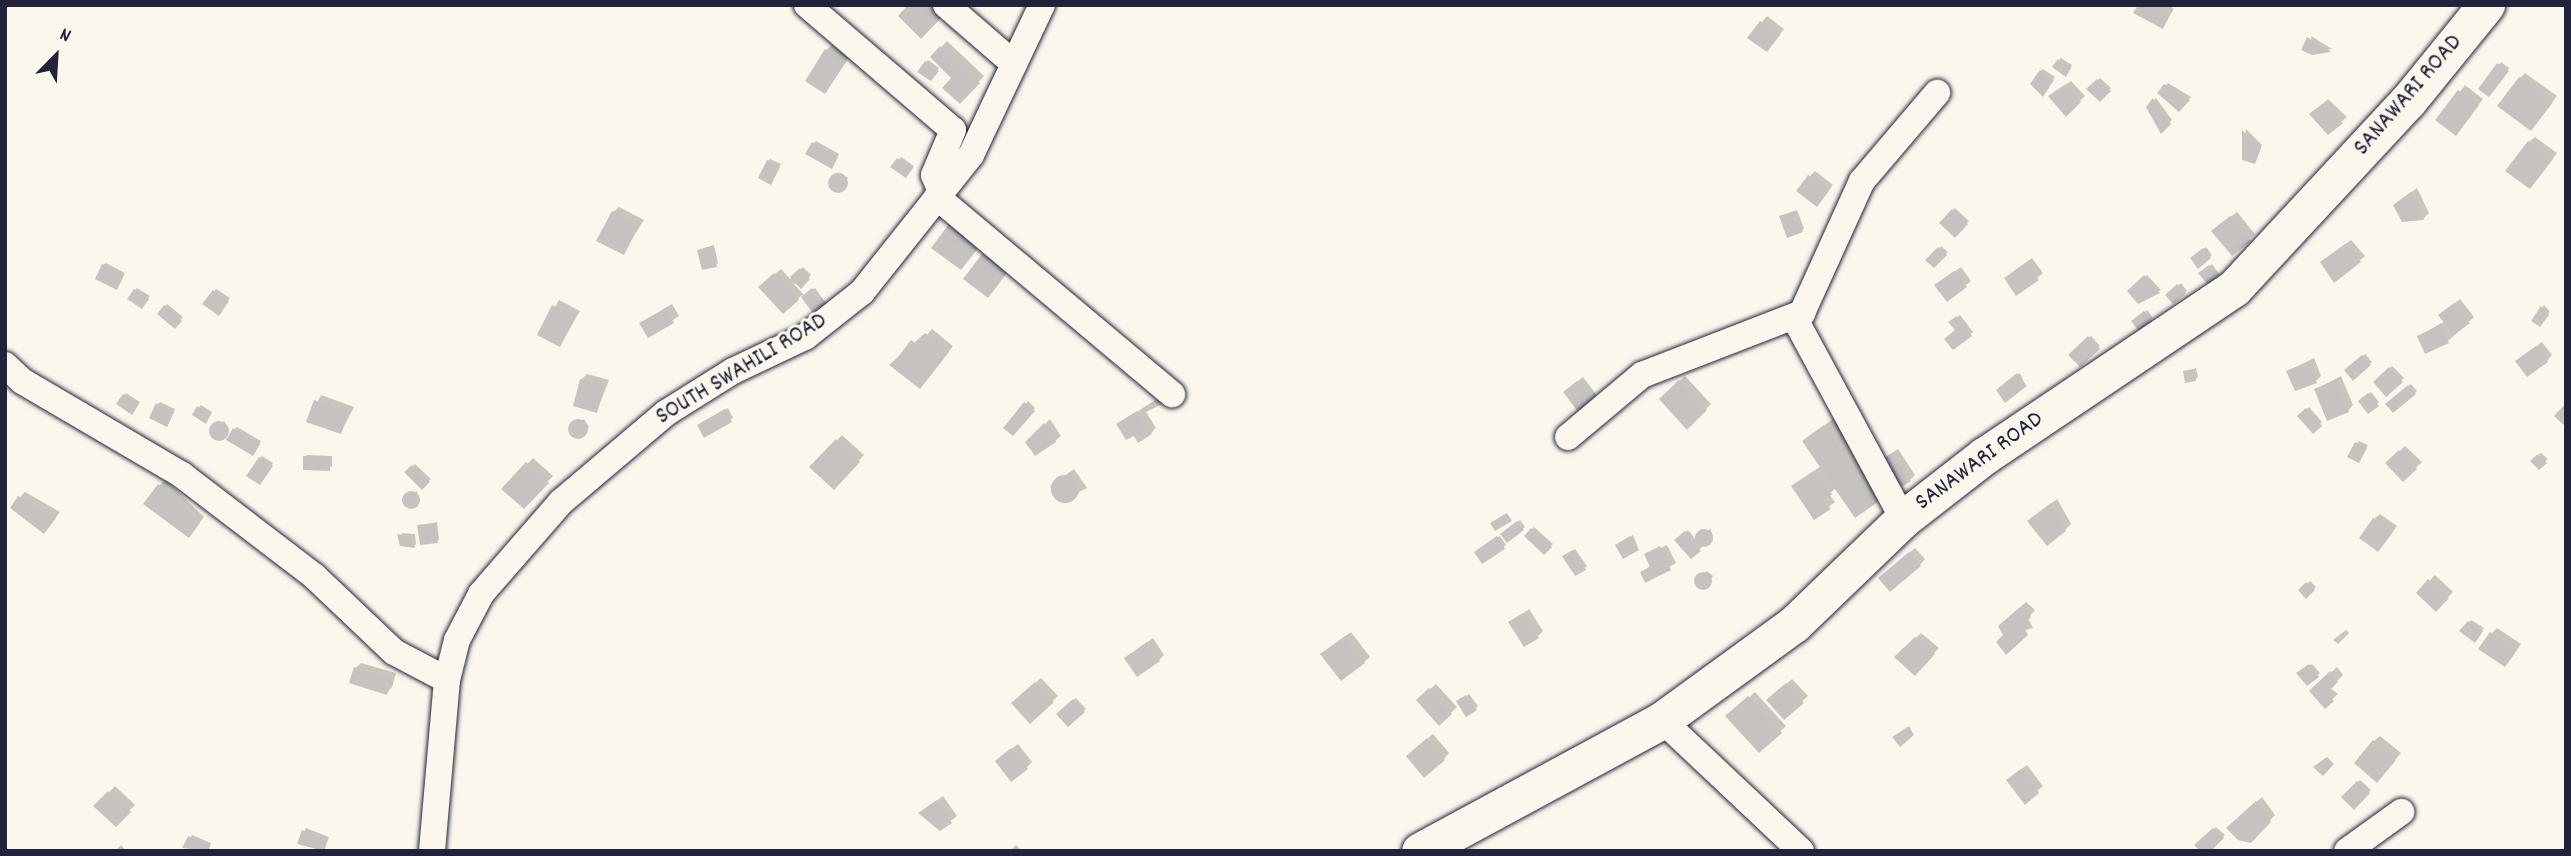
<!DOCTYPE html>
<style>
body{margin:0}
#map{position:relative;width:2571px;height:856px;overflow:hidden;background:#fbf7ec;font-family:Dekko,sans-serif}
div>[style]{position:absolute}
.shadow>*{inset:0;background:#0003}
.building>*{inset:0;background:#c6c2c0}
.round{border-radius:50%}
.roads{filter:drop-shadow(0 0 2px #22223b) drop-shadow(0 0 2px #22223b)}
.street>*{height:26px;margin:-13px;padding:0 13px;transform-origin:13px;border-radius:13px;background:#fbf7ec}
.secondary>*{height:37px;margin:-18.5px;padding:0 18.5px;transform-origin:18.5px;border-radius:18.5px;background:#fbf7ec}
span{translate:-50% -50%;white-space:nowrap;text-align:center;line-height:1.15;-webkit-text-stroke:6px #fbf7ec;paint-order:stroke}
.street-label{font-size:24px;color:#22223b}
.frame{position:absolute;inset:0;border:7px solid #22223b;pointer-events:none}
.north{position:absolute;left:21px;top:21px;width:70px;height:70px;-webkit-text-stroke:5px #fbf7ec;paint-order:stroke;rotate:24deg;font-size:19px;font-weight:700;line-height:28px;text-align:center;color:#22223b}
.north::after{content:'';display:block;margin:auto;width:24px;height:32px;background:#22223b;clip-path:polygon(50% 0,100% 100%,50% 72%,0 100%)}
</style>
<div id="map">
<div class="shadow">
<div style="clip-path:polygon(2140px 5px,2168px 5px,2174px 9px,2162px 27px)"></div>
<div style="clip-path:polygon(1767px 16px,1784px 29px,1772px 45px,1750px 37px)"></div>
<div style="clip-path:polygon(2311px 36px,2332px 49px,2312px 54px)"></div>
<div style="clip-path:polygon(947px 41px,984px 76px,960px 102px,954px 77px,932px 57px)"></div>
<div style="clip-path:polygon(832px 45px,850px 56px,825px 92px,826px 50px)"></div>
<div style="clip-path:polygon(2061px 58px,2072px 65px,2068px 72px,2059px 60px)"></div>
<div style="clip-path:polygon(928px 60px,939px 68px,933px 77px,926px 63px)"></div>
<div style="clip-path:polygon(2501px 62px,2509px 68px,2491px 93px,2499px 65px)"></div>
<div style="clip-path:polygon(2043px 69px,2055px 77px,2045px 93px,2041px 71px)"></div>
<div style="clip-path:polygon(2525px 73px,2557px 96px,2536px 123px,2520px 78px)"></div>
<div style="clip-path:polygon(2100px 78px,2111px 88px,2100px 99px,2088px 89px)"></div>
<div style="clip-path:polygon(2071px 81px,2085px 96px,2066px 115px,2055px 91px)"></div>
<div style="clip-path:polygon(2168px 83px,2191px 97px,2179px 110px,2160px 93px)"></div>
<div style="clip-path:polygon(2465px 85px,2483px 99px,2461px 128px,2438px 120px)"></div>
<div style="clip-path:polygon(2156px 98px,2172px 120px,2161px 131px,2148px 107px)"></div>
<div style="clip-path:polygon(2328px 99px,2347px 117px,2328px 133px,2317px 109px)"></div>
<div style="clip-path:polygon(2246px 129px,2262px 145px,2255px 162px,2243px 159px)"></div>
<div style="clip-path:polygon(2535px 137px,2557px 153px,2535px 182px,2529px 142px)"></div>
<div style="clip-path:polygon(816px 141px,839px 154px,833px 165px,814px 143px)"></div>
<div style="clip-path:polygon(901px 157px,914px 166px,908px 174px,893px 167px)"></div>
<div style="clip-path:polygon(770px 159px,781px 164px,771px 183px,768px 161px)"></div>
<div style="clip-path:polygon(1815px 171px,1833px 185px,1822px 199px,1810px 176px)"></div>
<div style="clip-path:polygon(841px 173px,848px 178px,838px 190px,830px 183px)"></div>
<div style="clip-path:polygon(2417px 188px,2429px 213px,2423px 219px,2401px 200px)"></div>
<div style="clip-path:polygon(619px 207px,644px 220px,623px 253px,613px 212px)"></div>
<div style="clip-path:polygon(1955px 208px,1969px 221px,1955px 236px,1941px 223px)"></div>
<div style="clip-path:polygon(1797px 210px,1804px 228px,1802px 231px,1784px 215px)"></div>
<div style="clip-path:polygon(2237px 212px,2255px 234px,2232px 254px,2219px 226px)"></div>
<div style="clip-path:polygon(2351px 240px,2365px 256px,2335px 281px,2328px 257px)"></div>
<div style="clip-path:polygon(714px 245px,718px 263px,716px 265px,699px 250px)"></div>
<div style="clip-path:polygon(1941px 246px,1948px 252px,1934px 266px,1928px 260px)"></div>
<div style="clip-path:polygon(2206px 247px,2212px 255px,2198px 266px,2192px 259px)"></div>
<div style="clip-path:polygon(2032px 258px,2043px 273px,2037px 278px,2011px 273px)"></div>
<div style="clip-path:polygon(106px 263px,125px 273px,119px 285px,103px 265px)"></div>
<div style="clip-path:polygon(2212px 264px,2220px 275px,2209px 284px,2201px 273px)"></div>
<div style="clip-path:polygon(803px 267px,811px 275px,801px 286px,793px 283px,804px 295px,815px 288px,832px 311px,820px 320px,802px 295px,783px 312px,766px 281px,781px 269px,790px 279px)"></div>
<div style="clip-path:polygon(1961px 267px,1971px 281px,1965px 286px,1942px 280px)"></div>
<div style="clip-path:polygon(2147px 275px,2161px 290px,2138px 302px,2129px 291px)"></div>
<div style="clip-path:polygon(2181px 283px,2187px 291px,2173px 302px,2167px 295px)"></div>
<div style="clip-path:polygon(137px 288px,150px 296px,144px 304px,135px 290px)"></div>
<div style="clip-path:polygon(216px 289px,230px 298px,220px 311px,205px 304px)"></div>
<div style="clip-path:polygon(2460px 299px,2474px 317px,2448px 341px,2419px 336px,2445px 321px,2446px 310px)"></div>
<div style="clip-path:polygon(559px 300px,580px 311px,560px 345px,539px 334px)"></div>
<div style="clip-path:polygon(167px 304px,183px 317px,175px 327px,159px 314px)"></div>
<div style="clip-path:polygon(672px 304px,679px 316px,648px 336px,641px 323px)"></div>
<div style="clip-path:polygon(2544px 305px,2550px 312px,2539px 324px,2533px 320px)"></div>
<div style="clip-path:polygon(2147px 310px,2153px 318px,2139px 329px,2133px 321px)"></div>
<div style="clip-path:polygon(1960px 315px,1973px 332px,1953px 348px,1957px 330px,1951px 322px)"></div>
<div style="clip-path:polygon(932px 329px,953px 346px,926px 381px,892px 365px,911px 340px,918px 345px)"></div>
<div style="clip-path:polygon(2091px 336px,2100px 346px,2080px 365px,2071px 355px)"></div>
<div style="clip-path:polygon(2542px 342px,2552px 355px,2547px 361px,2523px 356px)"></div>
<div style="clip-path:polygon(2365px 354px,2372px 362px,2353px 379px,2346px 371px)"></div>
<div style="clip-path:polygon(2314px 358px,2321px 376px,2316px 381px,2288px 371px)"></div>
<div style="clip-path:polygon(2392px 366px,2404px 378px,2386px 394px,2375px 382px)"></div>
<div style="clip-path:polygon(2196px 368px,2198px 377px,2195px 380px,2185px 372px)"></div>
<div style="clip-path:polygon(2020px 373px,2025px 385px,1998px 390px)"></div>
<div style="clip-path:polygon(587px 374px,609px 380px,597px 411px,581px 380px)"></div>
<div style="clip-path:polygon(1685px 376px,1711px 404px,1687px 427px,1661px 399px)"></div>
<div style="clip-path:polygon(2341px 376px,2353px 405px,2348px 411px,2316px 389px)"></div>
<div style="clip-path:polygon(1583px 377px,1600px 399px,1595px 405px,1571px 387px)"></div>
<div style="clip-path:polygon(2411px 384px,2417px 391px,2393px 411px,2388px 404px)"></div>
<div style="clip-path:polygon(2371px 392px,2379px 402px,2369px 411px,2360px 401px)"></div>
<div style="clip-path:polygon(126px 393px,140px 402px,134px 411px,118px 404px)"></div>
<div style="clip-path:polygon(321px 395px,354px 407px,341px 432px,308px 421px)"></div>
<div style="clip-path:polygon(1163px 395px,1164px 403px,1146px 412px,1156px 428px,1151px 433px,1134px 434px,1118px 424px)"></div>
<div style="clip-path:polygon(1028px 401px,1035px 408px,1013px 434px,1005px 428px)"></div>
<div style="clip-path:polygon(160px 402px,175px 409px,169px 422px,158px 404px)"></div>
<div style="clip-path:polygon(201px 405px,212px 412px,208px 419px,199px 407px)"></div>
<div style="clip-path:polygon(2309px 407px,2322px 422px,2313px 431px,2299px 416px)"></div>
<div style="clip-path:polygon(728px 408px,733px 418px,704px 435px,701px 423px)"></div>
<div style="clip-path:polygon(1834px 418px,1885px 493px,1877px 501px,1836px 488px,1829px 494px,1835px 502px,1815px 517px,1793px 486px,1821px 466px,1804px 441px)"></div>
<div style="clip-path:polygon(584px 419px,589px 427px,579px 436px,571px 429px)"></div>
<div style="clip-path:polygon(1050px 419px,1061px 436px,1055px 441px,1027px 442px)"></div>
<div style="clip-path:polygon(224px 421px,229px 429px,219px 438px,211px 430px)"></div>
<div style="clip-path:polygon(237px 427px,261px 441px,255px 452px,234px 429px)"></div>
<div style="clip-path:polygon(842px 435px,864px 455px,834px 487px,812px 467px)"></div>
<div style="clip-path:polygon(2359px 441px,2368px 445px,2361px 458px,2357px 443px)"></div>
<div style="clip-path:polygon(2405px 446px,2422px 462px,2403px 480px,2387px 463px)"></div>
<div style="clip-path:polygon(1898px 449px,1915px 475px,1910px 480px,1886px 457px)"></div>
<div style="clip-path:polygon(2541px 453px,2548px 459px,2539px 468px,2532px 461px)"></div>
<div style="clip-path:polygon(307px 455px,332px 456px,332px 467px,305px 457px)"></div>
<div style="clip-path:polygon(262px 456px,273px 463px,262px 480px,260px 458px)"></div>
<div style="clip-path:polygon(533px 458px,553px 476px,524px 507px,504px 489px)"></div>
<div style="clip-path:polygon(415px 464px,431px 479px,422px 487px,407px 472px)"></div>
<div style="clip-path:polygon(1074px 469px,1087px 488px,1060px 502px,1050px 486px)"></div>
<div style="clip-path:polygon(165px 479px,204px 517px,194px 530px,145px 503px)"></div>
<div style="clip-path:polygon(417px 491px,419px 501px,406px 505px,405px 497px)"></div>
<div style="clip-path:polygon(25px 492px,60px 512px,49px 526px,20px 497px)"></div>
<div style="clip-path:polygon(2057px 499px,2071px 524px,2065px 530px,2035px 516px)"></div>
<div style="clip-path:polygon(2380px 514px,2397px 526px,2384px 544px,2374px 519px)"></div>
<div style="clip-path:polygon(1520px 520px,1525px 527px,1507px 541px,1503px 534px)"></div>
<div style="clip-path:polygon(437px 522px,439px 539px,437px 541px,419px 526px)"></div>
<div style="clip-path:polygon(1534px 527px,1553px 544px,1544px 553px,1526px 536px)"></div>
<div style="clip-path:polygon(1711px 529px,1713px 540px,1700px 543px,1698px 534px)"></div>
<div style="clip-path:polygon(1688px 530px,1702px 547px,1691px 557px,1677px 540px)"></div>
<div style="clip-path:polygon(401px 533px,415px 534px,416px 544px,414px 546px)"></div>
<div style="clip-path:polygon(1633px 535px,1638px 548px,1619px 543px)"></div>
<div style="clip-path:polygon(1500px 536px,1506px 545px,1483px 562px,1479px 550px)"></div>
<div style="clip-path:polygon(1667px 545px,1676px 563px,1646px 580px,1642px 573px,1651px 565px,1646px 555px)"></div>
<div style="clip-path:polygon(1915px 548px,1925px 559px,1920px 565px,1886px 573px)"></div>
<div style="clip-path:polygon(1575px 549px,1587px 566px,1585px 568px,1567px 554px)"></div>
<div style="clip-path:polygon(1707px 571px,1713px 576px,1704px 587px,1697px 581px)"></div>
<div style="clip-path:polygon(2435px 575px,2453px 592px,2436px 610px,2418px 593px)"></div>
<div style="clip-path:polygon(2310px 581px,2316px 587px,2306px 596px,2300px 590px)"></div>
<div style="clip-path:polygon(2026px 602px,2035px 610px,2028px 618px,2033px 628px,2005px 635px,2006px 620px)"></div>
<div style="clip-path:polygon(1529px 609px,1543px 631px,1537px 637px,1510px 622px)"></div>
<div style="clip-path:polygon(2471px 620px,2484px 628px,2477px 639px,2462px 631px)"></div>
<div style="clip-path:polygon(2497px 628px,2521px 644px,2510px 660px,2492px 633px)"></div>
<div style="clip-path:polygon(2346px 630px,2349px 633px,2338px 644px,2333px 640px)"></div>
<div style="clip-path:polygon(1351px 632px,1370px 657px,1364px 662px,1328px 649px)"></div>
<div style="clip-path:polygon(1921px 633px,1939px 648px,1915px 673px,1897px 657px)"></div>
<div style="clip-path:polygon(1153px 638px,1164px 655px,1159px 660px,1126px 658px)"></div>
<div style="clip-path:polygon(361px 663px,396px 673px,392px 687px,387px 693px,356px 668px)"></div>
<div style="clip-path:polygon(2312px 664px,2320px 673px,2308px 684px,2300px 671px)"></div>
<div style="clip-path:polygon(2337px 667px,2343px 675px,2330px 688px,2338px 694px,2325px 706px,2311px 691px)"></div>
<div style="clip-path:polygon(1041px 678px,1058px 696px,1030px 721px,1013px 703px)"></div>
<div style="clip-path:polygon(1792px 679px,1808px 696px,1784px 718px,1774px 695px)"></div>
<div style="clip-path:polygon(1436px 684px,1457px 707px,1439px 724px,1423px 695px)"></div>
<div style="clip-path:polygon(1755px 692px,1786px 726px,1760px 751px,1728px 717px)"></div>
<div style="clip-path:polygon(1469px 694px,1478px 706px,1476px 708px,1461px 700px)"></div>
<div style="clip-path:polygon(1076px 698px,1086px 709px,1068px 725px,1058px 714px)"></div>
<div style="clip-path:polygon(1433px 734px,1449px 753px,1444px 759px,1413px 751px)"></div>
<div style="clip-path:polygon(2380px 736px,2401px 753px,2382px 775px,2374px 741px)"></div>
<div style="clip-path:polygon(1018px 744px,1032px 762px,1026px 768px,1002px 756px)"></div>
<div style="clip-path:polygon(2027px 765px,2043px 786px,2025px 802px,2013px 775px)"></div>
<div style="clip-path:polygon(2360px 780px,2371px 790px,2354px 807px,2343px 797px)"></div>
<div style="clip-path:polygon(115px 786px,135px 805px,116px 825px,96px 806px)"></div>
<div style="clip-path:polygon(943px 796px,957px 816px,940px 829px,926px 808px)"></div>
<div style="clip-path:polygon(2262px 797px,2275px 815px,2251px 841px,2234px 823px)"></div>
<div style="clip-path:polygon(2216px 827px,2225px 835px,2209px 851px,2197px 846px)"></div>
<div style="clip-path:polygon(306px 828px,329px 837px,324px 851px,299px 843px)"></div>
<div style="clip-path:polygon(192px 835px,211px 843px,208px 851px,185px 847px)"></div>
<div style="clip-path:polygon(121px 845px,126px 851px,115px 851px)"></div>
<div style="clip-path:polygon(1016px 845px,1022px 851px,1010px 851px)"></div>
</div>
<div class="building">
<div style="clip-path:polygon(908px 5px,932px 5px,943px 16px,921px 39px,898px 16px)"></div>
<div style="clip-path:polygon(2138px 5px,2155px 5px,2170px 15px,2163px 29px,2133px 13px)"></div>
<div style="clip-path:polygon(1760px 21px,1780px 35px,1767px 52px,1747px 38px)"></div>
<div style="clip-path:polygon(2307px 37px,2331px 52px,2312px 55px,2301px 50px)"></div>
<div style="clip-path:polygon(940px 46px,980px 83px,960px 104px,942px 88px,951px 78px,930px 57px)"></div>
<div style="clip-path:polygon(825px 49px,846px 62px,825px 94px,805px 81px)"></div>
<div style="clip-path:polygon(2058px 59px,2071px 68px,2066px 77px,2052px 67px)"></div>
<div style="clip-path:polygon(925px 61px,939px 71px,931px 81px,917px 72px)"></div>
<div style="clip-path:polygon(2497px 63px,2509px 71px,2489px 97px,2478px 89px)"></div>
<div style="clip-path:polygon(2040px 70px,2054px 80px,2043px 97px,2030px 84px)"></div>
<div style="clip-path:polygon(2519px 77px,2553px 102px,2531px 131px,2497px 106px)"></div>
<div style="clip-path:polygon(2097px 79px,2111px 91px,2100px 102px,2086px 89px)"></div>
<div style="clip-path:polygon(2164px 84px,2190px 100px,2179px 112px,2157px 93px)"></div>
<div style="clip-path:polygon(2065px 85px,2081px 102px,2066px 117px,2048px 96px)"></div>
<div style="clip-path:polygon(2458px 90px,2479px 105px,2456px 136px,2435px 120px)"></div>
<div style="clip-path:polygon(2153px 98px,2171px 124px,2161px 134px,2146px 107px)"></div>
<div style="clip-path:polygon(2322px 104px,2343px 123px,2328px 135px,2309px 114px)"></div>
<div style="clip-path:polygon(2242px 130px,2261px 148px,2255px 164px,2242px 160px)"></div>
<div style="clip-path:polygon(2528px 141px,2553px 159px,2530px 189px,2505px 171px)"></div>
<div style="clip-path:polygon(812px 142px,838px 157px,832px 169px,805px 154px)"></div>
<div style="clip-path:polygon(897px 158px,913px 168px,906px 178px,890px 167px)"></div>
<div style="clip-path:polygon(767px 160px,780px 167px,771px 185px,758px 178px)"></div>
<div class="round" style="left:828px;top:173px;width:20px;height:20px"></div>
<div style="clip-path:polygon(1808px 175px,1829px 191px,1817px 207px,1796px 191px)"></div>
<div style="clip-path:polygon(2411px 192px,2424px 220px,2402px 222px,2393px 205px)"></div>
<div style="clip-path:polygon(1952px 209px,1968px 224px,1955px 238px,1939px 223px)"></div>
<div style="clip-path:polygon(612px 211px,639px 226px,624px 255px,596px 241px)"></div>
<div style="clip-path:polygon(1795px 211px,1803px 232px,1787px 238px,1779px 216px)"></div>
<div style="clip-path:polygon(2230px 216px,2251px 241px,2232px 256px,2211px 231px)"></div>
<div style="clip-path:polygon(949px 224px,979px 247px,961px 270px,931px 248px)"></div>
<div style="clip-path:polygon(2345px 244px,2361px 262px,2334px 283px,2320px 262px)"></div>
<div style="clip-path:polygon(712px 246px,717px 267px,702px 270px,697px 250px)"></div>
<div style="clip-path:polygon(1938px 247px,1947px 255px,1934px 268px,1925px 260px)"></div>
<div style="clip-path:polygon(2203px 248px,2211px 258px,2198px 269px,2190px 258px)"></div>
<div style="clip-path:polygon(982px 254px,1006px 264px,1007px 273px,988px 298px,963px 279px)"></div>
<div style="clip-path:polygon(2026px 263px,2039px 280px,2016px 296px,2004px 278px)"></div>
<div style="clip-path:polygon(102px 264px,124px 275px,117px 290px,95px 279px)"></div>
<div style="clip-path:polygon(2209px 265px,2219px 278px,2209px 286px,2198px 273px)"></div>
<div style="clip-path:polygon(800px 268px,810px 279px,801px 289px,790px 277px)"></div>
<div style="clip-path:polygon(1954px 271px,1967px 287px,1947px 302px,1934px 285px)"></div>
<div style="clip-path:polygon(774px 273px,799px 300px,783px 314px,758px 287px)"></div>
<div style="clip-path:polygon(2144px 275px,2160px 293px,2138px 304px,2127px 291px)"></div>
<div style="clip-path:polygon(2177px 284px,2186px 294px,2173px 304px,2165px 295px)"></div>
<div style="clip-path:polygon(812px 288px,831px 314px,820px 323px,801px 297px)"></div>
<div style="clip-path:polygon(134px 289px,149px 299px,142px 309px,127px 299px)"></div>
<div style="clip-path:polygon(213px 290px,229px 301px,219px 316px,202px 304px)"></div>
<div style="clip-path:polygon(2454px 303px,2470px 323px,2454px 335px,2438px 315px)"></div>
<div style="clip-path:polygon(164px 305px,182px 321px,175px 329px,157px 314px)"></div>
<div style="clip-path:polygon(552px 305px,576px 317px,560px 347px,537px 335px)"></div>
<div style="clip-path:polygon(2541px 306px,2549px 315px,2540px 327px,2531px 321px)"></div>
<div style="clip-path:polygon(666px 308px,674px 323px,648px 338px,639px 323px)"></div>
<div style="clip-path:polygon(2144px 311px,2152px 321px,2139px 331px,2131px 321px)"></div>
<div style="clip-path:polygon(1957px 316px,1972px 336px,1953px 350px,1944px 339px,1955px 330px,1948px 322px)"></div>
<div style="clip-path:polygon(2440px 325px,2449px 343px,2425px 354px,2417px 336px)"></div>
<div style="clip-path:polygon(925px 333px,949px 352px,920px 389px,889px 365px)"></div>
<div style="clip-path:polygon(2088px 336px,2100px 349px,2080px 367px,2068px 355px)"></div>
<div style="clip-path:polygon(2536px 346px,2548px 362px,2527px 377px,2515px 361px)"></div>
<div style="clip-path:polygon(2362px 355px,2371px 365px,2353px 381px,2344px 370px)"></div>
<div style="clip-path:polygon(2308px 362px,2317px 383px,2295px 391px,2286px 371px)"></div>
<div style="clip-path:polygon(2389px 367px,2403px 382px,2386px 397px,2373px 382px)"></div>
<div style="clip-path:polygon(2194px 369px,2196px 381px,2185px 383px,2183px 371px)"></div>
<div style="clip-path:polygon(2017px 373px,2027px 386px,2005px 403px,1996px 390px)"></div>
<div style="clip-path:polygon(580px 379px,604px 385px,597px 413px,573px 406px)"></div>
<div style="clip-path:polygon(1679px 380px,1707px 410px,1687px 430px,1659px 399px)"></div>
<div style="clip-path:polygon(2336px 380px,2349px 412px,2327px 421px,2314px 389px)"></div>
<div style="clip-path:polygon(1577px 381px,1596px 406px,1582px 417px,1563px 392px)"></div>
<div style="clip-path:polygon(2408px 385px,2416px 394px,2393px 413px,2385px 404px)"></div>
<div style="clip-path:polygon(2368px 393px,2379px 406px,2368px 414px,2358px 401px)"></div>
<div style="clip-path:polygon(123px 394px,139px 404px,132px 415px,116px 404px)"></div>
<div style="clip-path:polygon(314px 400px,349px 412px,341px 434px,306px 422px)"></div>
<div style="clip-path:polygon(1024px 402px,1035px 411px,1013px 436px,1003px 428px)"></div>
<div style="clip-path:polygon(156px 403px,174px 412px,167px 427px,149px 418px)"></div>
<div style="clip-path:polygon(2566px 403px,2566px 427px,2554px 416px)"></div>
<div style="clip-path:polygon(197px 406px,211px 414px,206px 424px,192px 415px)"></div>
<div style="clip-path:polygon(2306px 408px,2322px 426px,2313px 434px,2297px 416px)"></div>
<div style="clip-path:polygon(725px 409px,732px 422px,704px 438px,697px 425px)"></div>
<div style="clip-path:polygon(1137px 411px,1152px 434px,1138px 443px,1134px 436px,1126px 440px,1116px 424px)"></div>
<div class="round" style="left:568px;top:419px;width:20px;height:20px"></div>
<div class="round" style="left:209px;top:421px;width:20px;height:20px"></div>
<div style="clip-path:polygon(1044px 423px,1056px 442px,1035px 456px,1025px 442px)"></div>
<div style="clip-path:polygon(1824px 425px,1878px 502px,1855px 518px,1802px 441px)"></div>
<div style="clip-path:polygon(233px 428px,260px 444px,253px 456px,226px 440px)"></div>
<div style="clip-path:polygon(836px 439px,860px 462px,834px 490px,809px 467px)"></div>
<div style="clip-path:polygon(2355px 442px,2367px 448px,2359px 463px,2347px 457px)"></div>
<div style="clip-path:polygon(2399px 450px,2417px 469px,2403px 482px,2385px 463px)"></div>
<div style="clip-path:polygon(1892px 453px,1911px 481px,1897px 490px,1878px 462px)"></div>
<div style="clip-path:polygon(2538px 454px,2547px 463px,2539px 470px,2530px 461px)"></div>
<div style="clip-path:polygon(303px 456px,331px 458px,330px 471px,303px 470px)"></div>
<div style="clip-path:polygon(259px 457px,273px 466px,260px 485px,246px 476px)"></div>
<div style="clip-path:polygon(526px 462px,549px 483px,524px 509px,501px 489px)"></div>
<div style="clip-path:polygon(412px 465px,430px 482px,422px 490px,404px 472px)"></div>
<div style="clip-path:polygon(1815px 470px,1832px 494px,1824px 500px,1831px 509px,1814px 520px,1791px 486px)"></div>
<div class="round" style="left:1051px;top:475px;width:28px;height:28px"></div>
<div style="clip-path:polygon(158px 484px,200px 523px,189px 538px,143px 504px)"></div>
<div class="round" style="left:402px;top:491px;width:18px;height:18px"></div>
<div style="clip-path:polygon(18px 496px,56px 518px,44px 534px,10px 508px)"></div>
<div style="clip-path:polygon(2051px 503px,2066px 531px,2047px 546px,2027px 521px)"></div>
<div style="clip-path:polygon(1507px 513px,1512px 521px,1495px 531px,1490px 523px)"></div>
<div style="clip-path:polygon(2373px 518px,2393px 532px,2378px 552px,2359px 538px)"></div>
<div style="clip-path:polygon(1517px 521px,1524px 530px,1507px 543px,1500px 534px)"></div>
<div style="clip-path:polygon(435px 523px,438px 543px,420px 545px,417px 525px)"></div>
<div style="clip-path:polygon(1531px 528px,1552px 547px,1544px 555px,1524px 536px)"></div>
<div class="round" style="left:1695px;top:529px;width:18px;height:18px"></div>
<div style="clip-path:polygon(1685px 531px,1701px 551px,1691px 559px,1674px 540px)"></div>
<div style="clip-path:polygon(397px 534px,413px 536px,415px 548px,400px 546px)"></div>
<div style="clip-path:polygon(1497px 536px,1505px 549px,1482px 564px,1474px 552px)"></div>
<div style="clip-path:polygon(1630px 536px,1639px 550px,1623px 559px,1615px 545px)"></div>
<div style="clip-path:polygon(1660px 546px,1671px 570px,1645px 583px,1640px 572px,1650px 567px,1644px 554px)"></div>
<div style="clip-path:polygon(1573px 550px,1586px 570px,1575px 576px,1562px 556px)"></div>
<div style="clip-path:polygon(1909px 552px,1921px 566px,1890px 592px,1878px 578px)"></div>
<div class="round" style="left:1694px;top:572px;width:18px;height:18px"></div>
<div style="clip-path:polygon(2428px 579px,2449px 598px,2436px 612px,2416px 593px)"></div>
<div style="clip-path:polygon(2306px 582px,2315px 590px,2306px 599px,2298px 590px)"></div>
<div style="clip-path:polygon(2020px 607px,2031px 617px,2023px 625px,2028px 635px,2006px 655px,1996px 642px,2003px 635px,1998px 626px)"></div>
<div style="clip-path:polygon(1523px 613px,1539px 638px,1524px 647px,1508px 622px)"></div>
<div style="clip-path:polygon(2468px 621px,2483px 631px,2475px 643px,2459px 631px)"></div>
<div style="clip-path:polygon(2490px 632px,2517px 650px,2505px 667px,2478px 649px)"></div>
<div style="clip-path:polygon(1345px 636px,1365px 663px,1341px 681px,1320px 654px)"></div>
<div style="clip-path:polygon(1915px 637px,1935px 654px,1915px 676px,1894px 657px)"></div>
<div style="clip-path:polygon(1147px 642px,1160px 661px,1137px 677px,1124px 658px)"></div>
<div style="clip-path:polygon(2309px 664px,2319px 677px,2307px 686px,2296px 673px)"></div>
<div style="clip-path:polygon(354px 667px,392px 678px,387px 695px,349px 683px)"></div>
<div style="clip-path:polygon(2330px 671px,2338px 682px,2326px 694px,2334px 701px,2325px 709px,2309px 691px)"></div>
<div style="clip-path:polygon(1035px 682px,1054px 702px,1030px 724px,1011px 703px)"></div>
<div style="clip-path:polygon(1786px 683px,1804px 703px,1784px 720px,1766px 700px)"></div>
<div style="clip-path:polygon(1429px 688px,1452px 714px,1439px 726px,1416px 700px)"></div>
<div style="clip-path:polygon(1466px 695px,1477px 710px,1466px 717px,1456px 701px)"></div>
<div style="clip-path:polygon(1748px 696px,1782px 733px,1759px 753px,1725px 716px)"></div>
<div style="clip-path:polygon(1073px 699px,1085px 712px,1068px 727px,1056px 714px)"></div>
<div style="clip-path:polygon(1909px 726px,1914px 735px,1900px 747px,1892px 737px)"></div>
<div style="clip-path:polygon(1427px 738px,1445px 760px,1424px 778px,1406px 756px)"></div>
<div style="clip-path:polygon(2373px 740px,2396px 760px,2377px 783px,2354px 763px)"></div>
<div style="clip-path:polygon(1011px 748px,1028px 769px,1011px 782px,995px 761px)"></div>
<div style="clip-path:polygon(2327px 757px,2334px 764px,2323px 776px,2313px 767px)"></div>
<div style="clip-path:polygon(2021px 769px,2039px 793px,2025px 805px,2006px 780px)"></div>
<div style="clip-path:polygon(2357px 781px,2370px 793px,2354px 810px,2341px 797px)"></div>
<div style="clip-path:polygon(108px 791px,131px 812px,116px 827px,93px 806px)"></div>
<div style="clip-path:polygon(937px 800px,952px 823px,940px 831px,918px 813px)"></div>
<div style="clip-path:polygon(2256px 801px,2271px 822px,2251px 843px,2238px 840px,2226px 828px)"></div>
<div style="clip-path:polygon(2213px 828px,2224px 838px,2211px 851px,2200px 851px,2194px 845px)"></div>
<div style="clip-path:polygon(302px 830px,328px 839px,324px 851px,297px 844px)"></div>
<div style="clip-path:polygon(188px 836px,210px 846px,208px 851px,182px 848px)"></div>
</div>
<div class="roads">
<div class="street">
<div style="left:807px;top:5px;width:192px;rotate:40.6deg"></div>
<div style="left:953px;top:130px;width:49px;rotate:112.9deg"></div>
<div style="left:934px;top:175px;width:18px;rotate:68deg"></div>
<div style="left:946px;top:5px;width:90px;rotate:40.9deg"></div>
<div style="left:937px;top:197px;width:307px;rotate:40deg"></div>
<div style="left:1795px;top:319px;width:227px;rotate:61.6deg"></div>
<div style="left:5px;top:365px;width:23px;rotate:43deg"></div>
<div style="left:22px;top:381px;width:186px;rotate:30.4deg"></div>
<div style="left:182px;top:475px;width:166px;rotate:37.4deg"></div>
<div style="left:314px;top:576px;width:110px;rotate:43.5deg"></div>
<div style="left:394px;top:652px;width:60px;rotate:27.8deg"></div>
<div style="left:1568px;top:437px;width:97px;rotate:-40deg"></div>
<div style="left:1642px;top:375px;width:172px;rotate:-21.2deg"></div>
<div style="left:1802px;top:313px;width:145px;rotate:-65.6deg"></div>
<div style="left:1862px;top:181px;width:116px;rotate:-49.6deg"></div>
<div style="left:1662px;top:720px;width:191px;rotate:43.3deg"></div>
<div style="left:432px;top:851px;width:172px;rotate:-85deg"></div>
<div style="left:447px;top:680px;width:41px;rotate:-76deg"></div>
<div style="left:457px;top:640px;width:52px;rotate:-62.4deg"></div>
<div style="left:481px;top:594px;width:122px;rotate:-49deg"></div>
<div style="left:561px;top:502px;width:138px;rotate:-40.3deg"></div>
<div style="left:666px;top:413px;width:79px;rotate:-32.1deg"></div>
<div style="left:733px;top:371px;width:80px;rotate:-25.3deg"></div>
<div style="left:805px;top:337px;width:73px;rotate:-38.3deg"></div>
<div style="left:862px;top:292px;width:175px;rotate:-51.5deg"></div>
<div style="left:971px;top:155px;width:166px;rotate:-64.7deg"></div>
<div style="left:2347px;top:851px;width:67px;rotate:-35.8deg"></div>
</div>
<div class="secondary">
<div style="left:1420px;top:851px;width:275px;rotate:-28.4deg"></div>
<div style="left:1662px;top:720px;width:163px;rotate:-36deg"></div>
<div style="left:1794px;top:624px;width:151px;rotate:-43.9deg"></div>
<div style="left:1903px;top:519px;width:103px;rotate:-37.9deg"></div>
<div style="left:1984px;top:456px;width:301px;rotate:-33.9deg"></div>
<div style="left:2234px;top:288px;width:255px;rotate:-47.1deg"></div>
<div style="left:2408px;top:101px;width:124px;rotate:-50.9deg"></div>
</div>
</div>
<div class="street-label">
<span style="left:2409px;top:96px;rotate:-49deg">SANAWARI ROAD</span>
<span style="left:742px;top:370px;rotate:-31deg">SOUTH SWAHILI ROAD</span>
<span style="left:1980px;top:462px;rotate:-36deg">SANAWARI ROAD</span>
</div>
<div class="frame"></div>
<div class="north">N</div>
</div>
